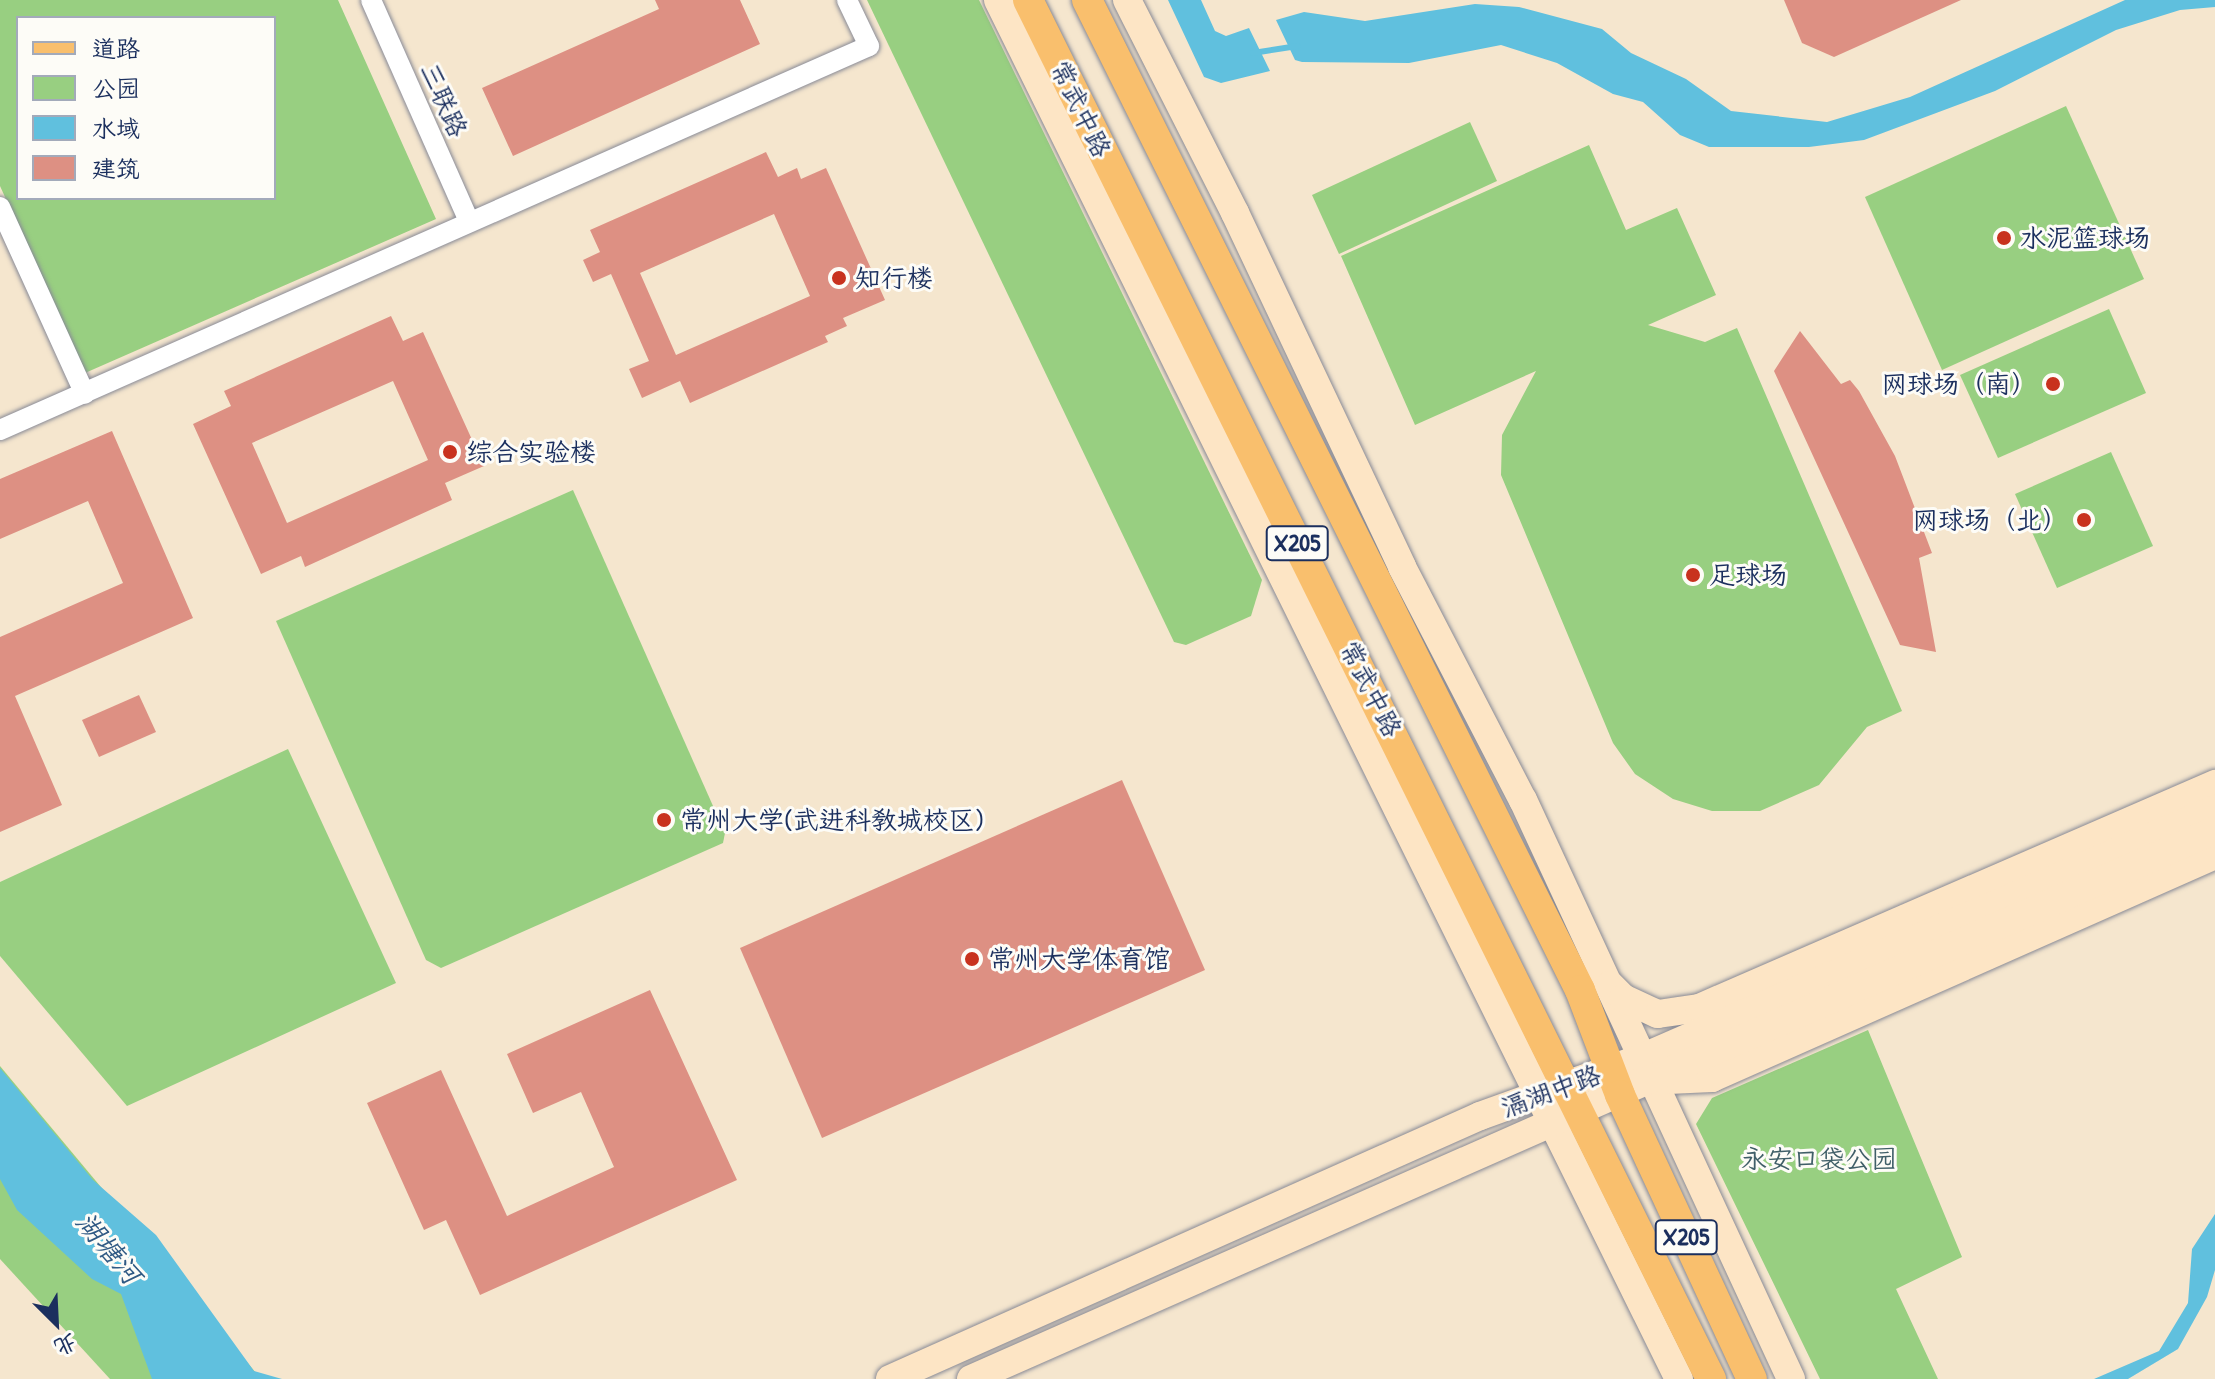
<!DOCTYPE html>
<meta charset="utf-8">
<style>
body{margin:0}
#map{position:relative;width:2215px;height:1379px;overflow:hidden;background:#f5e6ce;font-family:"Patrick Hand","LXGW WenKai TC",sans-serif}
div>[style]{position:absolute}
.green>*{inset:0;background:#98cf81}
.water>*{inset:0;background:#60c0de}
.stream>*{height:6px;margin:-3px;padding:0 3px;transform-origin:3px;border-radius:3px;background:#60c0de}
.building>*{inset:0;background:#dd9083}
.roads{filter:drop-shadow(0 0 2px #888a96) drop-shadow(0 0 2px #888a96)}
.street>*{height:20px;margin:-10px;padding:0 10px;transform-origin:10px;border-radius:10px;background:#fff}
.secondary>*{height:28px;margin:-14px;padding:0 14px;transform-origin:14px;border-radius:14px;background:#fde5c5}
.primary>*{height:30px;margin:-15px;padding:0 15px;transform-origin:15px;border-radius:15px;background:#f9bf6d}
.dots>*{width:22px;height:22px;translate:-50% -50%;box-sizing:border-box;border:4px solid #fdfcf7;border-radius:50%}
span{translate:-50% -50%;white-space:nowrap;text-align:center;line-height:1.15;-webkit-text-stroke:6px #fdfcf7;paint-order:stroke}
.shield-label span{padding:2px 6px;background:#fdfcf7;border:2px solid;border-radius:6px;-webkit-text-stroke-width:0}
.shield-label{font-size:24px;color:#1b2f5e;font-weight:700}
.street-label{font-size:26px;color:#1b2f5e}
.poi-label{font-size:26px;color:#1b2f5e}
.left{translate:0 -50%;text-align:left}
.right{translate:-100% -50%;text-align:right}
.park-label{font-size:26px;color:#405f68}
.water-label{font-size:28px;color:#305a84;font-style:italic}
.legend{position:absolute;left:16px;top:16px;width:260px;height:184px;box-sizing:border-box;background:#fdfcf7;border:2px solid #a3aaba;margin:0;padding:10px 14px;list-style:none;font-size:24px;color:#1b2f5e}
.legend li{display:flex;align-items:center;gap:16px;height:40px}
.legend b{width:40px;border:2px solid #a3aaba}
.north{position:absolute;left:16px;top:1283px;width:80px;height:80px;-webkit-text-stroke:6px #fdfcf7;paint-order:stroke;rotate:156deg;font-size:22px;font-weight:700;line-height:32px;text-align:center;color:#1b2f5e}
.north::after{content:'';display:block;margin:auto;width:28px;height:36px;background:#1b2f5e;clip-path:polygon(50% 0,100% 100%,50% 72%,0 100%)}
</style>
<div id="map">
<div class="green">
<div style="clip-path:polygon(evenodd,0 0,338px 0,436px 219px,85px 373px,0 186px,0 0,18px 18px,274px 18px,274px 198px,18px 198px,18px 18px)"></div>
<div style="clip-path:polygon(867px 0,979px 0,1262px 580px,1251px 616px,1186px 645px,1174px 642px)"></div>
<div style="clip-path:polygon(2066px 106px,2144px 279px,1942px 370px,1865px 197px)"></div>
<div style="clip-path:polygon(1470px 122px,1497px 181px,1339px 254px,1312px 195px)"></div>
<div style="clip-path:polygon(1589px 145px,1626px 230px,1677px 208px,1716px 295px,1648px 325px,1705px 342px,1737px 328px,1902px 711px,1867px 727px,1819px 785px,1760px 811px,1712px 811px,1673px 799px,1635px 774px,1613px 743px,1501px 475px,1502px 435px,1536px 371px,1415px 425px,1341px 256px)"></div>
<div style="clip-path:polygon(2109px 309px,2146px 393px,1998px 458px,1960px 375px)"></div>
<div style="clip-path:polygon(2111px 452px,2153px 546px,2057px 588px,2015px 494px)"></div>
<div style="clip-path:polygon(573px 490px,725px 833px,723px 843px,441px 968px,426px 960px,276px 621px)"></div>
<div style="clip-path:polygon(288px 749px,396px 983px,127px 1106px,0 956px,0 882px)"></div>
<div style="clip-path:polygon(1868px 1030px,1962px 1257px,1896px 1289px,1938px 1379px,1820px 1379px,1696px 1124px,1712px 1098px)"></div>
<div style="clip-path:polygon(0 1066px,261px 1379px,110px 1379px,0 1259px)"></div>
</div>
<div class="water">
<div style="clip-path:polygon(1168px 0,1201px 0,1215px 31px,1226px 36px,1249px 28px,1270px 71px,1221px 83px,1204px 77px)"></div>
<div style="clip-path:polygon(2125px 0,2215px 0,2215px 7px,2180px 10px,2116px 30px,1995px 91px,1864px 140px,1809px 147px,1709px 147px,1680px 135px,1643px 102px,1613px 94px,1557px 63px,1501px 45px,1409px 63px,1302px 62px,1295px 60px,1276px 20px,1304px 12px,1365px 21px,1475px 4px,1519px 7px,1602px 29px,1631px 53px,1686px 79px,1731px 111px,1827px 122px,1910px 97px)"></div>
<div style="clip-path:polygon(0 1068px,93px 1180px,156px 1235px,254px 1371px,282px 1379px,152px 1379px,121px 1294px,92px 1279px,17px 1210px,0 1179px)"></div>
<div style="clip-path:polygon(2215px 1214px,2215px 1270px,2207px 1297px,2178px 1349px,2128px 1379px,2094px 1379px,2159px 1351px,2188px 1303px,2192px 1249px)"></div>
</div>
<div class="stream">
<div style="left:1253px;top:53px;width:45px;rotate:-9deg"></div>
</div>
<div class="building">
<div style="clip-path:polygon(655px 0,740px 0,760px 44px,513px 156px,482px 88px,659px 9px)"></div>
<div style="clip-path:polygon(1784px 0,1961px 0,1834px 57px,1802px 43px)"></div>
<div style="clip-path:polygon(evenodd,766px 152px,778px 177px,797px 168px,801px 179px,826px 168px,885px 300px,843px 318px,847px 326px,825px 336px,828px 342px,690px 403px,680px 381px,642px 398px,629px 369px,649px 361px,611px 274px,593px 282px,583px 260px,600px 252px,590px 230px,766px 152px,774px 214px,810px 296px,676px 355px,640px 273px,774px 214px)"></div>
<div style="clip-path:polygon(evenodd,391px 316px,403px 341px,423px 332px,484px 466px,445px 483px,452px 500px,305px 567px,301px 556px,261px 574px,193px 424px,231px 406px,224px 391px,391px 316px,393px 381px,428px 460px,287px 523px,252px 443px,393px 381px)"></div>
<div style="clip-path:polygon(1800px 331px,1841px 384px,1850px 380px,1859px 391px,1895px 456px,1932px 553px,1919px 558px,1936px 652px,1900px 645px,1774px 371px)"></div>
<div style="clip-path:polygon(112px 431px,193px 618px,15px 696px,62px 805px,0 832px,0 637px,123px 583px,88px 501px,0 539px,0 479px)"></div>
<div style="clip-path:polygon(139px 695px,156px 732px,99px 757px,82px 720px)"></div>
<div style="clip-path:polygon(1122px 780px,1205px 970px,822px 1138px,740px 948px)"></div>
<div style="clip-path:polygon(650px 990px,737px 1180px,480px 1295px,446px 1220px,424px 1230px,367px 1103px,441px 1070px,507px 1216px,614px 1167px,581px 1092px,533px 1113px,507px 1054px)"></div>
</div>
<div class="roads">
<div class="street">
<div style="left:371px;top:0;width:242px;rotate:66.1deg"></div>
<div style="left:0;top:207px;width:205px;rotate:65.6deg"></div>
<div style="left:0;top:430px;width:950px;rotate:-23.84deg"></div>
<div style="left:869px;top:46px;width:51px;rotate:-115.6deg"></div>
</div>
<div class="secondary">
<div style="left:998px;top:0;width:1538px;rotate:63.72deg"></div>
<div style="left:1127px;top:0;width:239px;rotate:63.1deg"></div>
<div style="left:1235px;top:213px;width:391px;rotate:64.7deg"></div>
<div style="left:1402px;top:567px;width:263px;rotate:62.6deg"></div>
<div style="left:1523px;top:800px;width:638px;rotate:65.16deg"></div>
<div style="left:1610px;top:985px;width:18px;rotate:45deg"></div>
<div style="left:1623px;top:998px;width:38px;rotate:25deg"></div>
<div style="left:1658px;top:1014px;width:41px;rotate:-8.3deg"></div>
<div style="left:1699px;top:1008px;width:563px;rotate:-23.47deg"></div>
<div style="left:1668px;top:1080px;width:44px;rotate:-2.6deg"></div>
<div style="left:1712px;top:1078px;width:550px;rotate:-23.91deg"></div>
<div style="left:890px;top:1379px;width:646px;rotate:-24.03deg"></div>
<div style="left:1480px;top:1116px;width:171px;rotate:-19.8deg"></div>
<div style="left:1641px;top:1058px;width:626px;rotate:-23.45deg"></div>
<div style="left:971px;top:1379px;width:1360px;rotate:-23.81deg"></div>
</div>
<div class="primary">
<div style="left:1028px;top:0;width:1539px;rotate:63.65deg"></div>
<div style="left:1087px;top:0;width:1106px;rotate:63.53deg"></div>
<div style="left:1580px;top:990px;width:112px;rotate:69.1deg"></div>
<div style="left:1620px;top:1095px;width:313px;rotate:65.1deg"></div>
</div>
</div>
<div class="dots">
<div style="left:2004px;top:238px;background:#c8321e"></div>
<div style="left:839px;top:278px;background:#c8321e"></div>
<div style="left:2053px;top:384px;background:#c8321e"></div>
<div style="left:450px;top:452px;background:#c8321e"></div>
<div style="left:2084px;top:520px;background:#c8321e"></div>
<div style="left:1693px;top:575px;background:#c8321e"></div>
<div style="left:664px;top:820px;background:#c8321e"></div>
<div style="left:972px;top:959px;background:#c8321e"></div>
</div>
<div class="shield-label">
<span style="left:1297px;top:543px">X205</span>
<span style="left:1686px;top:1237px">X205</span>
</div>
<div class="street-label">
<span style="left:444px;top:100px;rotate:66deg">三联路</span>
<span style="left:1081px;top:109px;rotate:64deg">常武中路</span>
<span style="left:1371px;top:689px;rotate:63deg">常武中路</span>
<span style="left:1551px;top:1091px;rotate:-20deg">滆湖中路</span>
</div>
<div class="poi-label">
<span class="left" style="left:2020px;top:238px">水泥篮球场</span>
<span class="left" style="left:855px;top:278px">知行楼</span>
<span class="right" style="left:2037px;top:384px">网球场（南）</span>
<span class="left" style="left:466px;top:452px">综合实验楼</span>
<span class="right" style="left:2068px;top:520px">网球场（北）</span>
<span class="left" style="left:1709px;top:575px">足球场</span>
<span class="left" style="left:680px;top:820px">常州大学(武进科教城校区)</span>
<span class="left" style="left:988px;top:959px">常州大学体育馆</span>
</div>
<div class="park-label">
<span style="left:1819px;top:1159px">永安口袋公园</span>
</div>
<div class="water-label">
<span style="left:109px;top:1248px;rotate:50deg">湖塘河</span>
</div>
<ul class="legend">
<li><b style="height:10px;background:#f9bf6d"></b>道路</li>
<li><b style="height:22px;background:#98cf81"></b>公园</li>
<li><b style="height:22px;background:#60c0de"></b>水域</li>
<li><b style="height:22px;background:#dd9083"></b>建筑</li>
</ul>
<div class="north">北</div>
</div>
